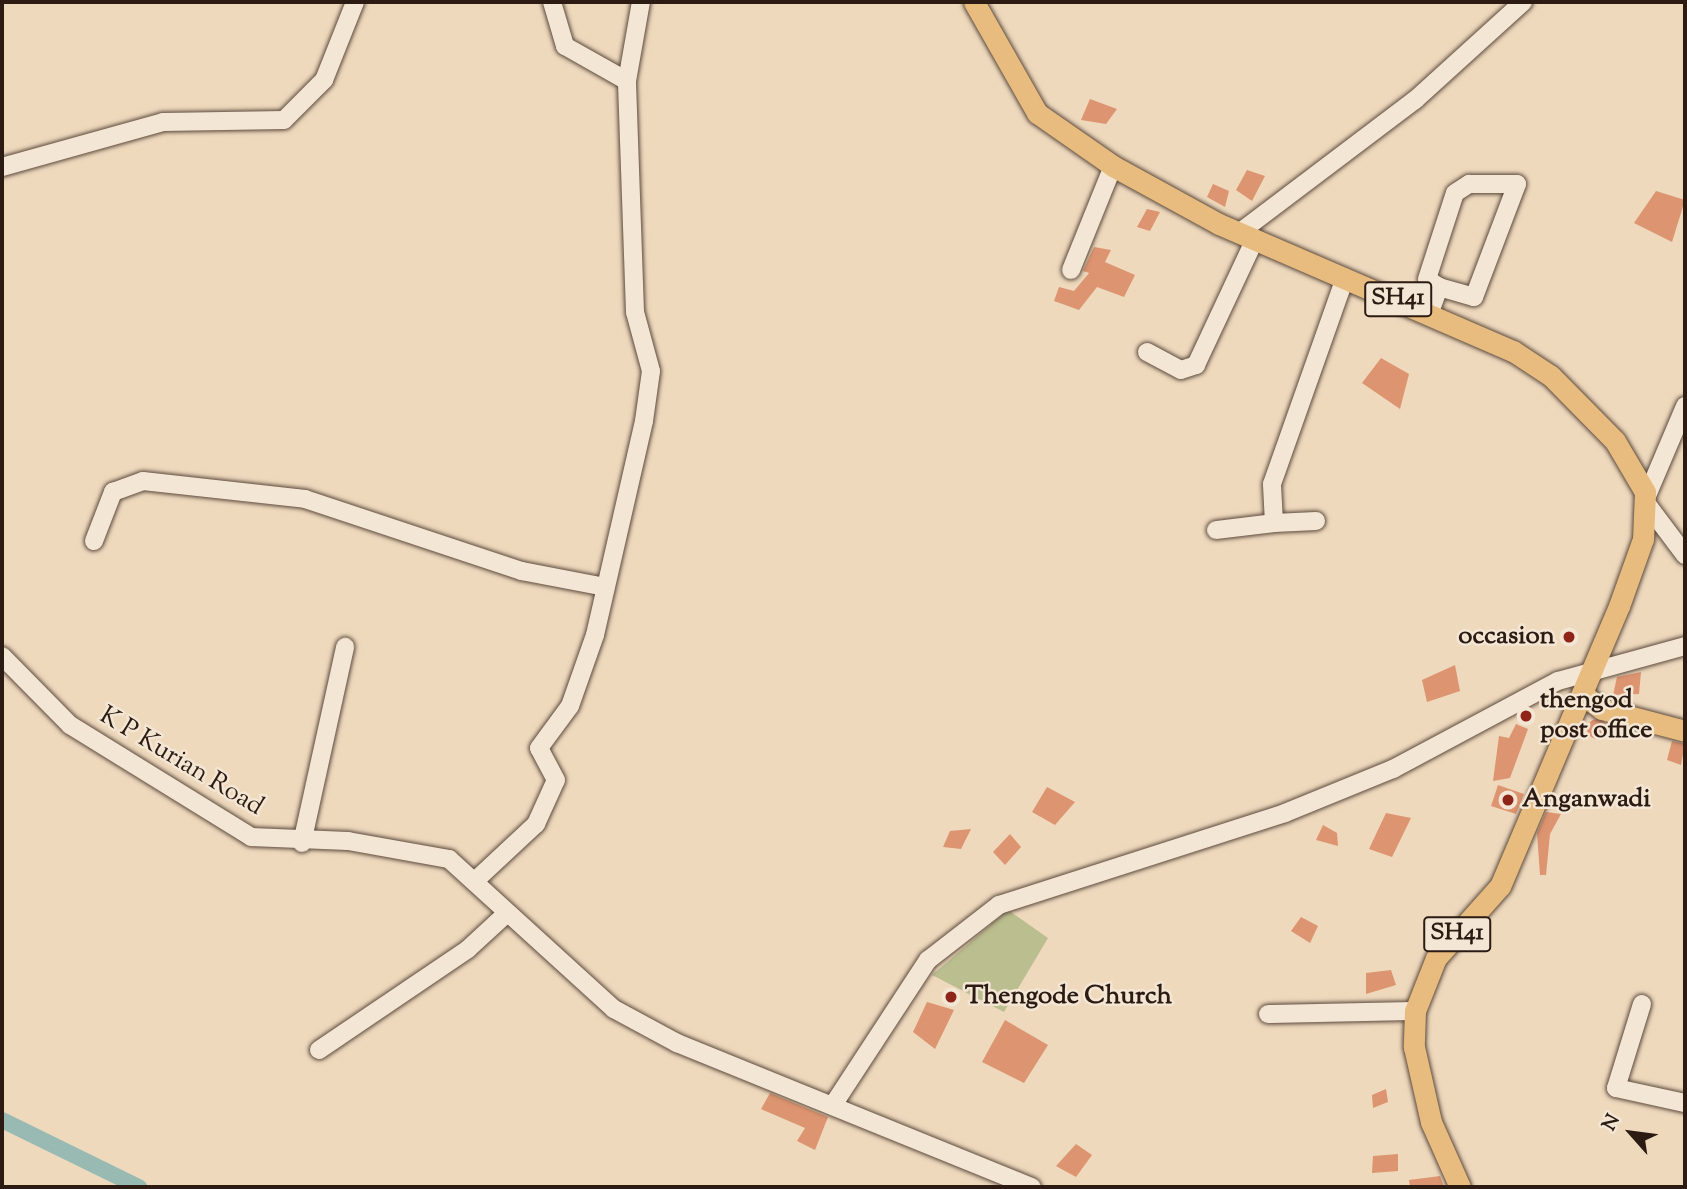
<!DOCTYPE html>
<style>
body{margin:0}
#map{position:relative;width:1687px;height:1189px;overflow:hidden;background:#eed9bd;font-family:"Sorts Mill Goudy",serif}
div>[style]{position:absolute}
.green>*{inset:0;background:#bbbe8f}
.canal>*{height:16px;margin:-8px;padding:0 8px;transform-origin:8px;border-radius:8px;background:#99bab3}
.building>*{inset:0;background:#dd9470}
.round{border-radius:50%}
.roads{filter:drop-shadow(0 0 2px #5c4a3d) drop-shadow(0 0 2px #5c4a3d)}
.minor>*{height:18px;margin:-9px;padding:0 9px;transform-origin:9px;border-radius:9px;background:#f4e6d4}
.major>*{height:21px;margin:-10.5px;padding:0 10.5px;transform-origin:10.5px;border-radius:10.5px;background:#e7bc7e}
.dots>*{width:19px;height:19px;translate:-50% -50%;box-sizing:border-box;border:4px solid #f4e6d4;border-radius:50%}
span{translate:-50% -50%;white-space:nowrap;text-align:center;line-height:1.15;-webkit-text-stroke:5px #f4e6d4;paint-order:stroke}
.shield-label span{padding:2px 5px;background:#f4e6d4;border:2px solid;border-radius:5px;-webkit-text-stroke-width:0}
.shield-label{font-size:24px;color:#2b1b12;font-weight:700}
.poi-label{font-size:26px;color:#2b1b12;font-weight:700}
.right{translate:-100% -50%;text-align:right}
.left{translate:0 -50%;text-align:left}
.street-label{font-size:26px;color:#2b1b12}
.frame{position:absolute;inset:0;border:4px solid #2b1b12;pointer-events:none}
.north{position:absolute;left:1596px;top:1098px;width:70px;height:70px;-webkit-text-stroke:5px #f4e6d4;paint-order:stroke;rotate:298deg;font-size:19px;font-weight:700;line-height:28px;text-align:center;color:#2b1b12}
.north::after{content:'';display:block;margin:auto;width:24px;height:32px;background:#2b1b12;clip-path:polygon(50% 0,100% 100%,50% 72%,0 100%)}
</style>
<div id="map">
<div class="green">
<div style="clip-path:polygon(1008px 910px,1048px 938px,1004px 1012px,932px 975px)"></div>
</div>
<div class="canal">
<div style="left:2px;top:1120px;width:153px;rotate:26.1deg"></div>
</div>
<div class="building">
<div style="clip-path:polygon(1090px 99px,1117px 109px,1106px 124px,1081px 120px)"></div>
<div style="clip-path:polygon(1247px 170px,1265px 176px,1252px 201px,1236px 190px)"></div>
<div style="clip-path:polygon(1213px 184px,1229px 191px,1225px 207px,1207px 197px)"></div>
<div style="clip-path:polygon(1656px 191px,1685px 200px,1672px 242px,1634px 223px)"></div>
<div style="clip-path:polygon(1147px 209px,1160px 212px,1150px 231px,1137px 227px)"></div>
<div style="clip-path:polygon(1094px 247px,1111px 250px,1105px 262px,1135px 275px,1124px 297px,1097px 287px,1079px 310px,1054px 301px,1059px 287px,1074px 291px,1089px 273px,1083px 271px)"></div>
<div style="clip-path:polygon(1381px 358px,1409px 374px,1400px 409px,1362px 383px)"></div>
<div style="clip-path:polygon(1455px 665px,1460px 691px,1427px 702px,1422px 680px)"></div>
<div style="clip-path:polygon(1641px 672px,1639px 694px,1613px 695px,1617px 677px)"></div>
<div class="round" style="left:1587px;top:719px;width:20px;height:20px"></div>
<div style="clip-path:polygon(1516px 724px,1528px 729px,1510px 778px,1493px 781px,1499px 736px,1509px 738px)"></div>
<div style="clip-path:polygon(1672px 741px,1685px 744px,1681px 765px,1667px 760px)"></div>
<div style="clip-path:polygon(1498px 785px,1524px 794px,1516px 814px,1491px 806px)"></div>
<div style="clip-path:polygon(1047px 787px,1075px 802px,1055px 825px,1032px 812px)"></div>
<div style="clip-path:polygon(1546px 812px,1561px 814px,1550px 834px,1546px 875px,1540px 875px,1537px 833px)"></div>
<div style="clip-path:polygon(1386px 813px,1411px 818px,1392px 857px,1369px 849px)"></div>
<div style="clip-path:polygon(1323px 825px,1337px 833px,1338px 846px,1316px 840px)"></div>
<div style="clip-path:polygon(971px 829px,961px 849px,943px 847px,950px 831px)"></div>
<div style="clip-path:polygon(1010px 834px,1021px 847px,1005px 865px,993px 852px)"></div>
<div style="clip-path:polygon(1301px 917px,1318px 926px,1310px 943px,1291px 931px)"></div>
<div style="clip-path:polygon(1391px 970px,1396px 985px,1366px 994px,1366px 973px)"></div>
<div style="clip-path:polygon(927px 1002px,954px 1010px,935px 1049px,913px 1032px)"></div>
<div style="clip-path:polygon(1005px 1020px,1048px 1045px,1024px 1083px,982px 1062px)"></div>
<div style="clip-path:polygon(1386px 1089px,1388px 1102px,1373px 1108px,1372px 1095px)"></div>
<div style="clip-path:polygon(770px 1093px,828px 1117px,815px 1150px,797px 1141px,805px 1128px,761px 1109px)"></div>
<div style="clip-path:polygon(1076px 1144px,1092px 1155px,1076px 1177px,1056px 1166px)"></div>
<div style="clip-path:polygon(1398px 1154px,1398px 1171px,1372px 1173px,1373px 1156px)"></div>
<div style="clip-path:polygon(1440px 1176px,1444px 1187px,1410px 1187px,1409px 1180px)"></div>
</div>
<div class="roads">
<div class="minor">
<div style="left:552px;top:2px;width:46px;rotate:73.5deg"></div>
<div style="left:565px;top:46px;width:71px;rotate:29.4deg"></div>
<div style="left:2px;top:167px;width:167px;rotate:-15.6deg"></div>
<div style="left:163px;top:122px;width:121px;rotate:-0.9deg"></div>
<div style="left:284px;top:120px;width:57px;rotate:-45deg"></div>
<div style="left:324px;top:80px;width:84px;rotate:-68.3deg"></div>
<div style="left:1239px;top:233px;width:221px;rotate:-37.1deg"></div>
<div style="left:1415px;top:100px;width:146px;rotate:-42.2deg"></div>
<div style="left:1071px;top:270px;width:112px;rotate:-68deg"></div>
<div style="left:1430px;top:312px;width:27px;rotate:-70deg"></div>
<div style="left:1439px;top:287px;width:14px;rotate:-146deg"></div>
<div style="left:1427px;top:279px;width:90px;rotate:-72deg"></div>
<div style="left:1455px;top:193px;width:17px;rotate:-33deg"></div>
<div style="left:1469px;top:184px;width:48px"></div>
<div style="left:1517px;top:184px;width:121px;rotate:110.8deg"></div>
<div style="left:1474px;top:297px;width:36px;rotate:-164deg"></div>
<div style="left:1147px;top:352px;width:38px;rotate:28deg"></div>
<div style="left:1181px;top:370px;width:16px;rotate:-18deg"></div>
<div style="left:1196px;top:365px;width:139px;rotate:-64.9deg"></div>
<div style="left:1646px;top:498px;width:100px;rotate:-67deg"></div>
<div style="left:1646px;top:503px;width:65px;rotate:53.1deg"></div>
<div style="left:1316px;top:521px;width:42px;rotate:177.3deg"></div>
<div style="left:1274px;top:523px;width:39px;rotate:-93deg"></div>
<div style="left:1272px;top:484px;width:219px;rotate:-70.5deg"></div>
<div style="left:1216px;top:530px;width:58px;rotate:-6.9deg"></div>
<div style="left:94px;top:541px;width:53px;rotate:-68.8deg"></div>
<div style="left:113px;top:492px;width:32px;rotate:-20deg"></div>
<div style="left:143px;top:481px;width:163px;rotate:6.3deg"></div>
<div style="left:305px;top:499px;width:229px;rotate:18.4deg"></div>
<div style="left:522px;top:571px;width:85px;rotate:10.9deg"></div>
<div style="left:2px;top:656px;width:97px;rotate:45.4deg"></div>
<div style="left:70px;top:725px;width:213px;rotate:31.7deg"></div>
<div style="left:251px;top:837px;width:97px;rotate:2.4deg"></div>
<div style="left:348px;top:841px;width:103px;rotate:10.1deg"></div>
<div style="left:449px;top:859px;width:223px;rotate:42.3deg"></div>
<div style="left:614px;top:1009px;width:72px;rotate:28.4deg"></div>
<div style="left:677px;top:1043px;width:383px;rotate:22.1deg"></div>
<div style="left:302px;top:843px;width:201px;rotate:-77.6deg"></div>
<div style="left:477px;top:879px;width:81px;rotate:-43deg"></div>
<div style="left:536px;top:824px;width:48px;rotate:-65.6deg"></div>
<div style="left:556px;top:780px;width:36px;rotate:-118deg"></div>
<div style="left:539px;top:748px;width:52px;rotate:-53.6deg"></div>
<div style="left:570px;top:706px;width:75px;rotate:-70.6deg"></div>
<div style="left:595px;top:635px;width:220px;rotate:-77.1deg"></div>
<div style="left:644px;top:421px;width:50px;rotate:-82deg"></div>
<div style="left:651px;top:371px;width:61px;rotate:-105.2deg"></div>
<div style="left:635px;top:312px;width:231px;rotate:-92deg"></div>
<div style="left:627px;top:81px;width:80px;rotate:-80deg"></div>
<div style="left:1642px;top:1004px;width:88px;rotate:107.2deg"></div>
<div style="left:1616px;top:1088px;width:71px;rotate:12.3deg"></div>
<div style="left:1268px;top:1014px;width:147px;rotate:-1.2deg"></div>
<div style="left:319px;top:1050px;width:180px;rotate:-34.1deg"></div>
<div style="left:468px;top:949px;width:53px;rotate:-42.7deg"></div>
<div style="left:835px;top:1102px;width:170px;rotate:-56.8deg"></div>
<div style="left:928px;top:960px;width:90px;rotate:-37.8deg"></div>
<div style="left:999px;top:905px;width:300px;rotate:-17.8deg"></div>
<div style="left:1285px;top:813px;width:117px;rotate:-22.2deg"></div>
<div style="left:1393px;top:769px;width:187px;rotate:-28.1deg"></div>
<div style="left:1558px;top:681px;width:132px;rotate:-15.4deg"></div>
</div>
<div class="major">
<div style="left:974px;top:2px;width:128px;rotate:60.4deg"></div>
<div style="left:1037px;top:113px;width:93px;rotate:34.9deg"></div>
<div style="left:1113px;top:166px;width:121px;rotate:28.7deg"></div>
<div style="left:1219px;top:224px;width:320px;rotate:23.4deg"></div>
<div style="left:1513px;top:351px;width:45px;rotate:33.3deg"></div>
<div style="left:1551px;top:376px;width:91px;rotate:45.4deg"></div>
<div style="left:1615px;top:441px;width:59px;rotate:59.5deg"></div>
<div style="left:1645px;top:492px;width:47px;rotate:92.4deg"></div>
<div style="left:1643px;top:539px;width:71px;rotate:109.7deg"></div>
<div style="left:1619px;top:606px;width:304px;rotate:113deg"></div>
<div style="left:1500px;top:886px;width:96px;rotate:131.6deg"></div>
<div style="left:1436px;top:958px;width:57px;rotate:111.6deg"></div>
<div style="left:1415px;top:1011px;width:36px;rotate:92deg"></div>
<div style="left:1414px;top:1047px;width:77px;rotate:77.2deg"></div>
<div style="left:1431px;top:1122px;width:71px;rotate:66deg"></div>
<div style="left:1582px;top:694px;width:25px;rotate:37deg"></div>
<div style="left:1602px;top:709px;width:86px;rotate:14.8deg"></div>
</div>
</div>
<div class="dots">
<div style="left:1569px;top:637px;background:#8f2418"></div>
<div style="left:1526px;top:716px;background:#8f2418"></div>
<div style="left:1508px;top:800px;background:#8f2418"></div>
<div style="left:951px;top:997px;background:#8f2418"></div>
</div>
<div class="shield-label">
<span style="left:1398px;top:299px">SH41</span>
<span style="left:1457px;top:934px">SH41</span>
</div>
<div class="poi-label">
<span class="right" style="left:1555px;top:637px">occasion</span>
<span class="left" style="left:1540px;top:716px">thengod<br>post office</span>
<span class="left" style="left:1522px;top:800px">Anganwadi</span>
<span class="left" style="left:965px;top:997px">Thengode Church</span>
</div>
<div class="street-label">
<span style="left:181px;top:762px;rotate:31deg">K P Kurian Road</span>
</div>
<div class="frame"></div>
<div class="north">N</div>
</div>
